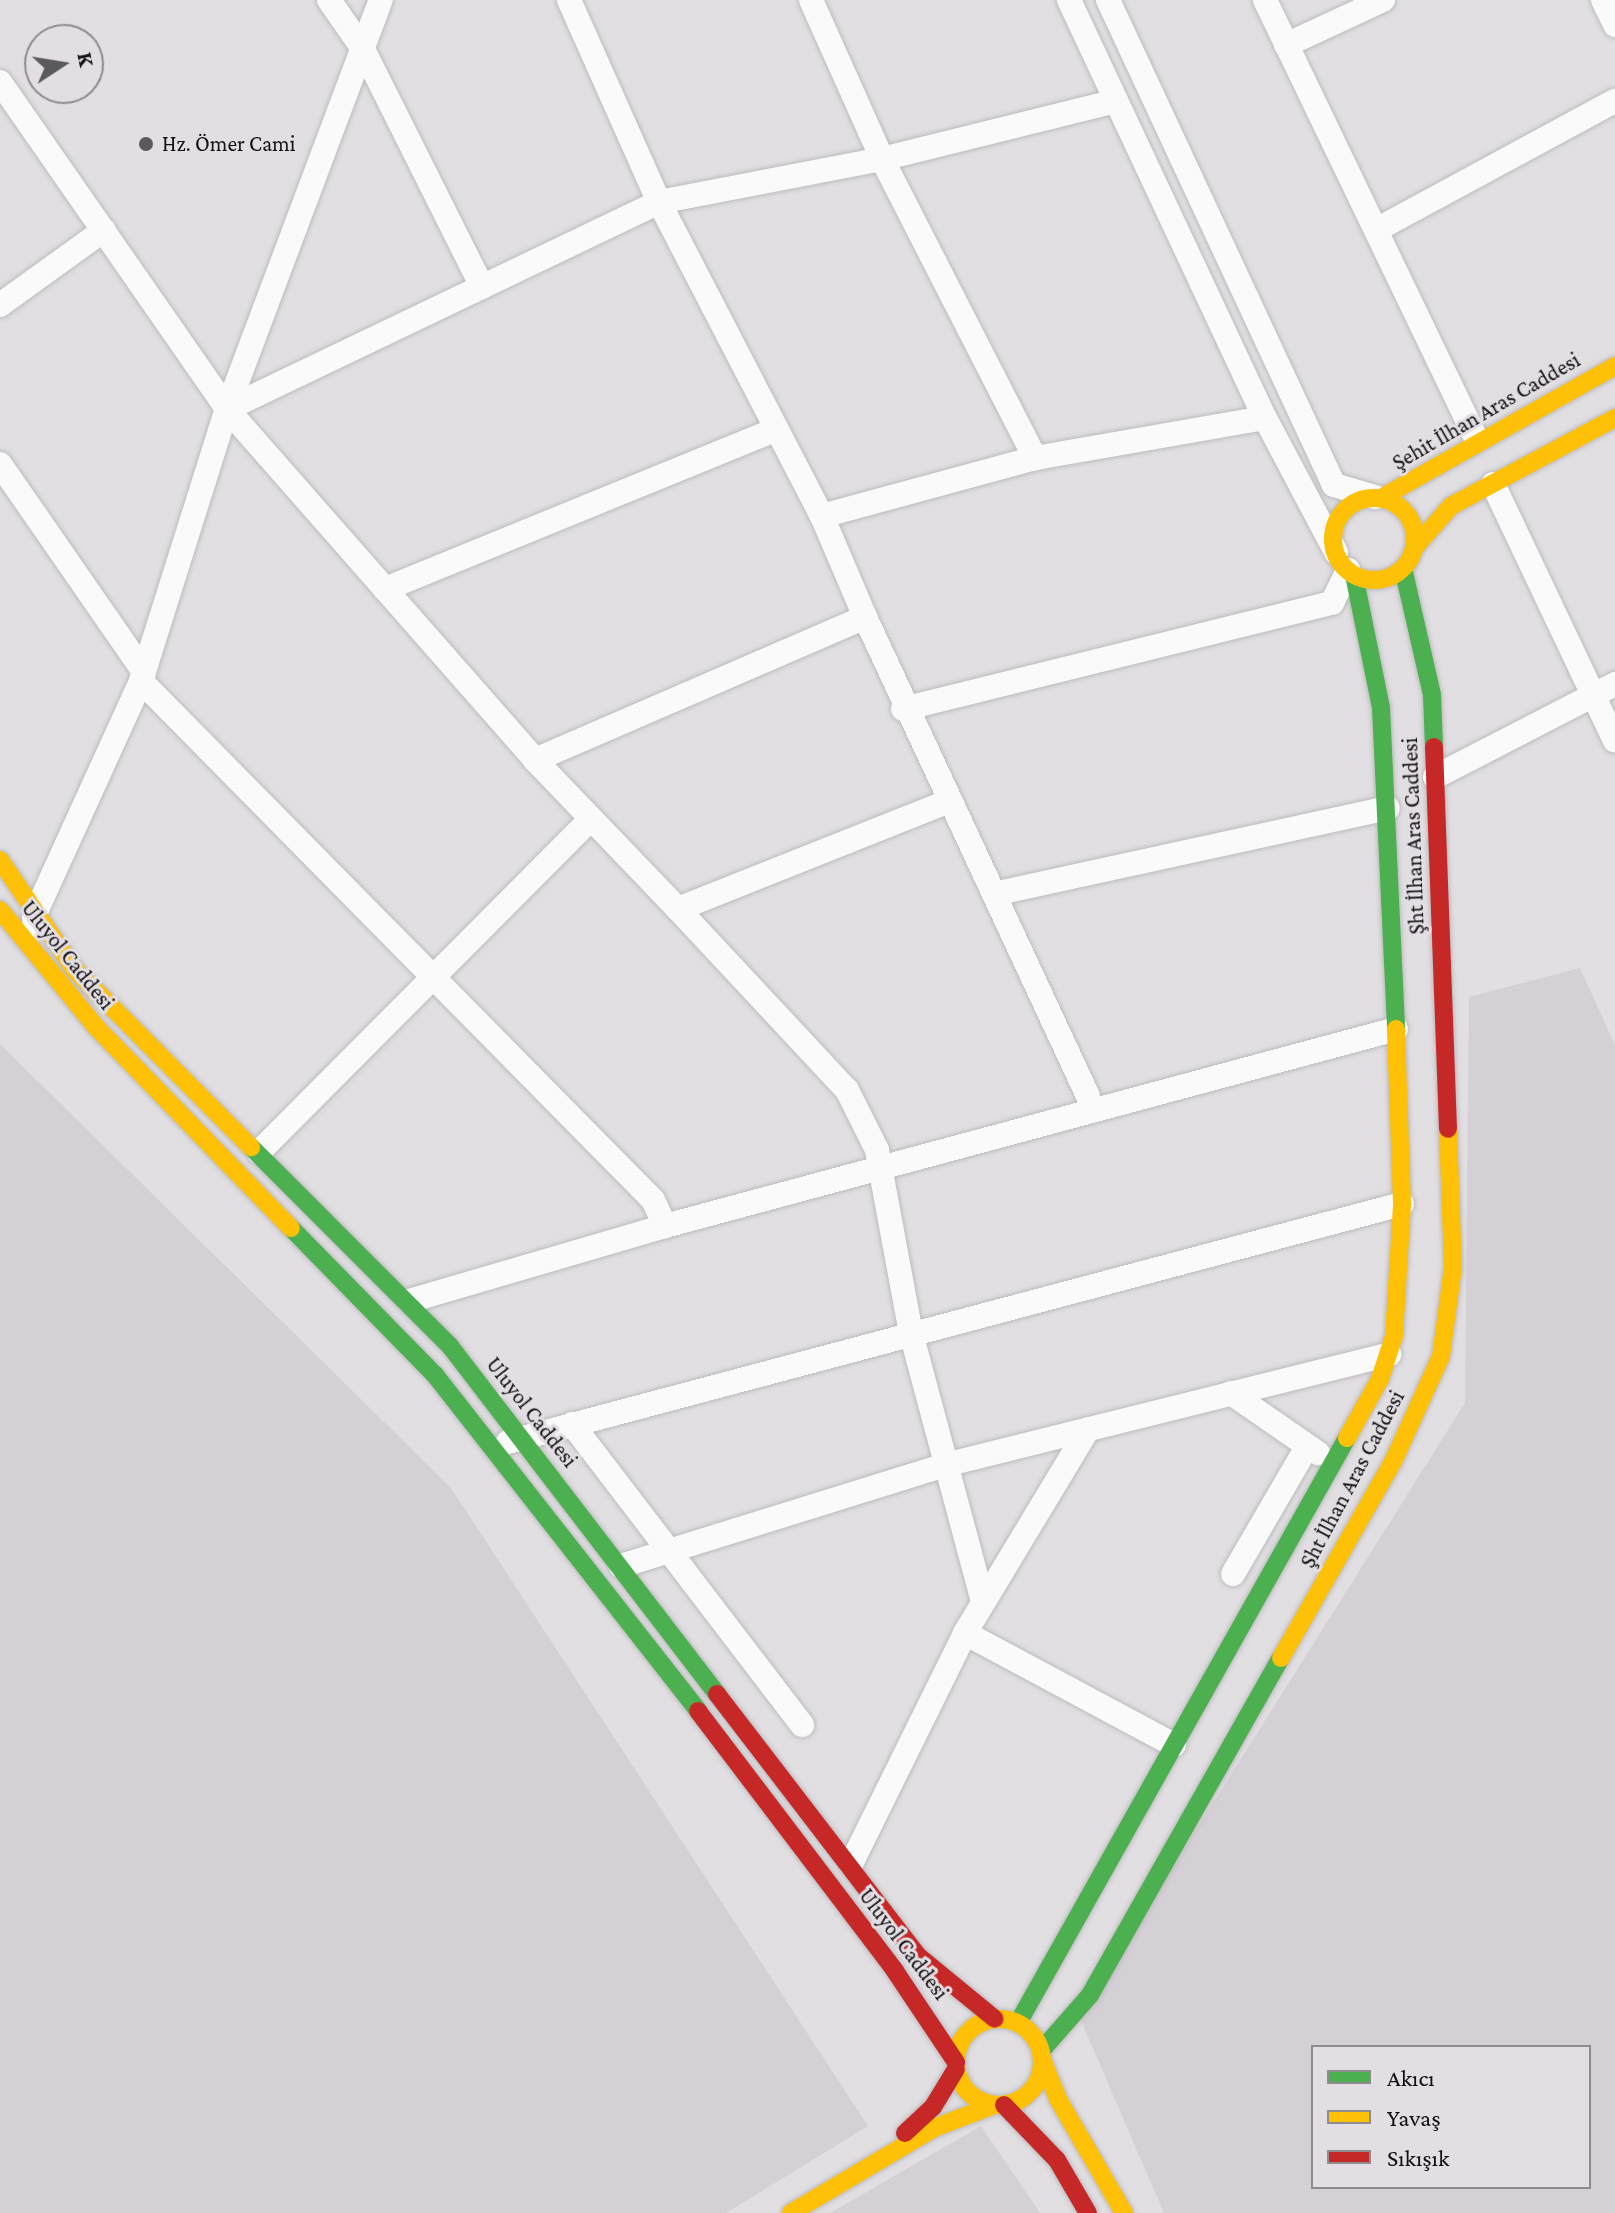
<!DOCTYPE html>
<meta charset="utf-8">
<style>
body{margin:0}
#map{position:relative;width:1615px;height:2213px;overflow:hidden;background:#e1dfe2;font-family:"Crimson Pro",serif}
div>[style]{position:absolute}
.built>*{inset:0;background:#d5cfd6}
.roads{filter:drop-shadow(0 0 2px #bcbbbd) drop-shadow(0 0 2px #bcbbbd)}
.street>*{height:24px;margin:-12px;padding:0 12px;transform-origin:12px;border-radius:12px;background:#fafafb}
.fast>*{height:18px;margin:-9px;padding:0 9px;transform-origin:9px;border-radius:9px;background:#4caf50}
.slow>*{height:18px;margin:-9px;padding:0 9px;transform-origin:9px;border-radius:9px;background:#ffc107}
.slow>.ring{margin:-9px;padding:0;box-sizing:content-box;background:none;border:18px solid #ffc107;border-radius:50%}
.jam>*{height:18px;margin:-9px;padding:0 9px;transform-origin:9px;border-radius:9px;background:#c62828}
.dots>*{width:22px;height:22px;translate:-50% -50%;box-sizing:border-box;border:4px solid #e2dee3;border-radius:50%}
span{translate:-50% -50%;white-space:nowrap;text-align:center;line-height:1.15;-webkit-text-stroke:6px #e2dee3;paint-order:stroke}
.poi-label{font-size:22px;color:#121112}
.left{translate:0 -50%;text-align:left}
.street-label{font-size:22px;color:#121112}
.legend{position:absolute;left:1311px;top:2045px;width:280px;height:144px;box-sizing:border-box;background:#e2dee3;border:2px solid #8f8c8f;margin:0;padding:10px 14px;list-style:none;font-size:24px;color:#121112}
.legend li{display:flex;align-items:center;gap:16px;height:40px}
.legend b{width:40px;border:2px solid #8f8c8f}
.north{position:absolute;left:24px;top:24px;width:80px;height:80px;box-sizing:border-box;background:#e2dee3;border:2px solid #8f8c8f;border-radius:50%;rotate:78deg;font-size:22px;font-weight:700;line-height:32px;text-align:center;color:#121112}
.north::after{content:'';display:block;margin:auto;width:28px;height:36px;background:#5a595b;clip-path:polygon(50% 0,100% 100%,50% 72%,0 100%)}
</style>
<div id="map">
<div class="built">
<div style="clip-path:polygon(evenodd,1580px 968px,1615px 1045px,1615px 2213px,1164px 2213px,1079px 2016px,1465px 1403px,1469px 997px,1580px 968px,1313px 2047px,1589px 2047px,1589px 2187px,1313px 2187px,1313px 2047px)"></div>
<div style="clip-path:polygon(0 1044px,451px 1488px,868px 2126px,726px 2213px,0 2213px)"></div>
<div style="clip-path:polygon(981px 2126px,1040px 2213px,830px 2213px)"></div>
</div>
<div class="roads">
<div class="street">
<div style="left:329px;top:0;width:60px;rotate:55.2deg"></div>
<div style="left:363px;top:49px;width:266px;rotate:63.4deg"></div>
<div style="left:569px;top:0;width:221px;rotate:66deg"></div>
<div style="left:659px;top:202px;width:354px;rotate:62.6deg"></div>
<div style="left:822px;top:516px;width:110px;rotate:66.9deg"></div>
<div style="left:811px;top:0;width:174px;rotate:65.9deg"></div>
<div style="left:882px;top:159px;width:336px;rotate:62.9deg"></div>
<div style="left:1069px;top:0;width:462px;rotate:64.9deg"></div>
<div style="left:1265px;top:418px;width:152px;rotate:62.1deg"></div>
<div style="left:1108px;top:0;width:535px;rotate:65.02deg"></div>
<div style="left:1334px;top:485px;width:43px;rotate:16.3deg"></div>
<div style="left:1265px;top:0;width:488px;rotate:64.3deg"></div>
<div style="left:1603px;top:0;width:28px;rotate:64deg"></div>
<div style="left:1286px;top:45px;width:107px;rotate:-24.9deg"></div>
<div style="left:0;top:82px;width:398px;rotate:55.2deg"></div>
<div style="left:227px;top:409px;width:467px;rotate:48.7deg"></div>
<div style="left:535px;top:760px;width:207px;rotate:46.2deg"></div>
<div style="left:678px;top:909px;width:293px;rotate:-21.7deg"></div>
<div style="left:1376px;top:230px;width:272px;rotate:-28.4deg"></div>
<div style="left:0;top:305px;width:128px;rotate:-35.8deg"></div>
<div style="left:227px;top:409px;width:479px;rotate:-25.6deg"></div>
<div style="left:659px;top:202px;width:227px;rotate:-10.9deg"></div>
<div style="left:882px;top:159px;width:241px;rotate:-13.9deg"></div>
<div style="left:0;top:464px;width:253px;rotate:55.3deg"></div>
<div style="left:1493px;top:484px;width:284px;rotate:64.6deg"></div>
<div style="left:822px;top:516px;width:221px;rotate:-15.2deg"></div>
<div style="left:1035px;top:458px;width:233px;rotate:-9.9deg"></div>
<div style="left:385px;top:589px;width:423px;rotate:-22.2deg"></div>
<div style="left:141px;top:681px;width:729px;rotate:45.39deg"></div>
<div style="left:653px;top:1200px;width:29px;rotate:65deg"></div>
<div style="left:903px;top:709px;width:442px;rotate:-13.9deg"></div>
<div style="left:1332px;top:603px;width:37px;rotate:-64deg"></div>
<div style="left:535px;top:760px;width:360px;rotate:-23.4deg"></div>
<div style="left:865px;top:617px;width:528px;rotate:65.04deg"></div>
<div style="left:1435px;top:777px;width:203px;rotate:-27.3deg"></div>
<div style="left:994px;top:894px;width:403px;rotate:-12.3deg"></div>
<div style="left:678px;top:909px;width:248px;rotate:47deg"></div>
<div style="left:847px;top:1090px;width:67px;rotate:63.4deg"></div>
<div style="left:877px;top:1150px;width:186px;rotate:79.5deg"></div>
<div style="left:911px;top:1333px;width:278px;rotate:75deg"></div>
<div style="left:35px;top:925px;width:9px;rotate:-96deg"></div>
<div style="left:34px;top:916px;width:258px;rotate:-65.5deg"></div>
<div style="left:141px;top:681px;width:285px;rotate:-72.5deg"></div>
<div style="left:227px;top:409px;width:437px;rotate:-69.4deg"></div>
<div style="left:259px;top:1152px;width:470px;rotate:-45.1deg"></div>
<div style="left:409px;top:1301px;width:267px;rotate:-16.3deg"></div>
<div style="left:665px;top:1226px;width:757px;rotate:-15.08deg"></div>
<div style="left:1231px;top:1393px;width:106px;rotate:34.6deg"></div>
<div style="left:572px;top:1424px;width:379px;rotate:52.6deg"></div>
<div style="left:508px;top:1442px;width:925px;rotate:-14.91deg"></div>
<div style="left:621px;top:1566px;width:339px;rotate:-17.3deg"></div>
<div style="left:945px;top:1465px;width:458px;rotate:-14deg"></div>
<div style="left:1233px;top:1574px;width:147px;rotate:-59.8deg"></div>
<div style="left:965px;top:1633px;width:237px;rotate:28.2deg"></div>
<div style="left:851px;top:1864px;width:258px;rotate:-63.7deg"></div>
<div style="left:965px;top:1633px;width:238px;rotate:-58.9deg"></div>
</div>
<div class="fast">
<div style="left:1403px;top:568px;width:130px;rotate:77.1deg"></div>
<div style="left:1432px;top:695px;width:52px;rotate:87.8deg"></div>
<div style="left:1354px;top:575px;width:136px;rotate:78.5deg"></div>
<div style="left:1381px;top:708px;width:321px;rotate:87.3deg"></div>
<div style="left:251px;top:1147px;width:281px;rotate:45deg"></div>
<div style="left:450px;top:1346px;width:439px;rotate:52.5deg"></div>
<div style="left:291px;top:1228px;width:206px;rotate:45.6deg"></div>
<div style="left:435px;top:1375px;width:427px;rotate:51.9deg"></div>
<div style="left:1018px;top:2023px;width:671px;rotate:-60.65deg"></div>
<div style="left:1041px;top:2051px;width:74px;rotate:-48.8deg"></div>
<div style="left:1090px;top:1995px;width:387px;rotate:-60.5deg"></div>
</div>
<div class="slow">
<div class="ring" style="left:1333px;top:498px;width:64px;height:64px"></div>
<div style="left:1381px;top:498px;width:269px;rotate:-29.4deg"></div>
<div style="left:1415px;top:547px;width:55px;rotate:-48.7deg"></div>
<div style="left:1451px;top:506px;width:186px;rotate:-28.2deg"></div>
<div style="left:0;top:860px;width:133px;rotate:55.7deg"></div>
<div style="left:75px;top:970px;width:250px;rotate:45.2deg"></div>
<div style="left:0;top:910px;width:151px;rotate:50.6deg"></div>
<div style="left:96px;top:1027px;width:280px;rotate:45.9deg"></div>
<div style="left:1347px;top:1438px;width:68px;rotate:-60.8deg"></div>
<div style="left:1380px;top:1379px;width:45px;rotate:-72deg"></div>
<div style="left:1394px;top:1336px;width:132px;rotate:-86.5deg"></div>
<div style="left:1402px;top:1204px;width:175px;rotate:-92deg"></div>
<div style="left:1281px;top:1658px;width:226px;rotate:-60.3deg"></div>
<div style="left:1393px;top:1462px;width:116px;rotate:-65.6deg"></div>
<div style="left:1441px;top:1356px;width:90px;rotate:-82.3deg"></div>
<div style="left:1453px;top:1267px;width:138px;rotate:-92.1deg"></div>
<div class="ring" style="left:956px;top:2019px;width:68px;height:68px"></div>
<div style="left:1042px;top:2059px;width:43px;rotate:68.2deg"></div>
<div style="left:1058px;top:2099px;width:132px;rotate:59.9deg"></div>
<div style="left:791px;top:2213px;width:166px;rotate:-30.7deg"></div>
<div style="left:934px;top:2128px;width:64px;rotate:-21deg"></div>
</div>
<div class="jam">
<div style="left:1434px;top:747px;width:382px;rotate:87.9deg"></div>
<div style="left:717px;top:1694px;width:330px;rotate:52.5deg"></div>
<div style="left:918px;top:1956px;width:99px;rotate:39.3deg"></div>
<div style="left:698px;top:1711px;width:326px;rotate:52.8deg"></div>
<div style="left:895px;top:1971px;width:110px;rotate:56.2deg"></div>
<div style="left:1004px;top:2105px;width:76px;rotate:46.1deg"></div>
<div style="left:1057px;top:2160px;width:61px;rotate:59.7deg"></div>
<div style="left:905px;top:2133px;width:38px;rotate:-43deg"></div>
<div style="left:933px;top:2107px;width:44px;rotate:-58.8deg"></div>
</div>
</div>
<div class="dots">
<div style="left:146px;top:144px;background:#5a595b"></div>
</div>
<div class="poi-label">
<span class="left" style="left:162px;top:144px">Hz. Ömer Cami</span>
</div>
<div class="street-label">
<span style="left:1486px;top:411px;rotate:-30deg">Şehit İlhan Aras Caddesi</span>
<span style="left:1413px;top:836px;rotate:-92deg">Şht İlhan Aras Caddesi</span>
<span style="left:68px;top:955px;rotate:51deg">Uluyol Caddesi</span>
<span style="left:532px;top:1412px;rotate:52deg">Uluyol Caddesi</span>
<span style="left:1352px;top:1479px;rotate:-62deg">Şht İlhan Aras Caddesi</span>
<span style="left:904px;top:1944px;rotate:53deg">Uluyol Caddesi</span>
</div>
<ul class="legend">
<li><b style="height:10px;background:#4caf50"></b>Akıcı</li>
<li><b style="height:10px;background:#ffc107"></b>Yavaş</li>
<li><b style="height:10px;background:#c62828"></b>Sıkışık</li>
</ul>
<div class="north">K</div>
</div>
